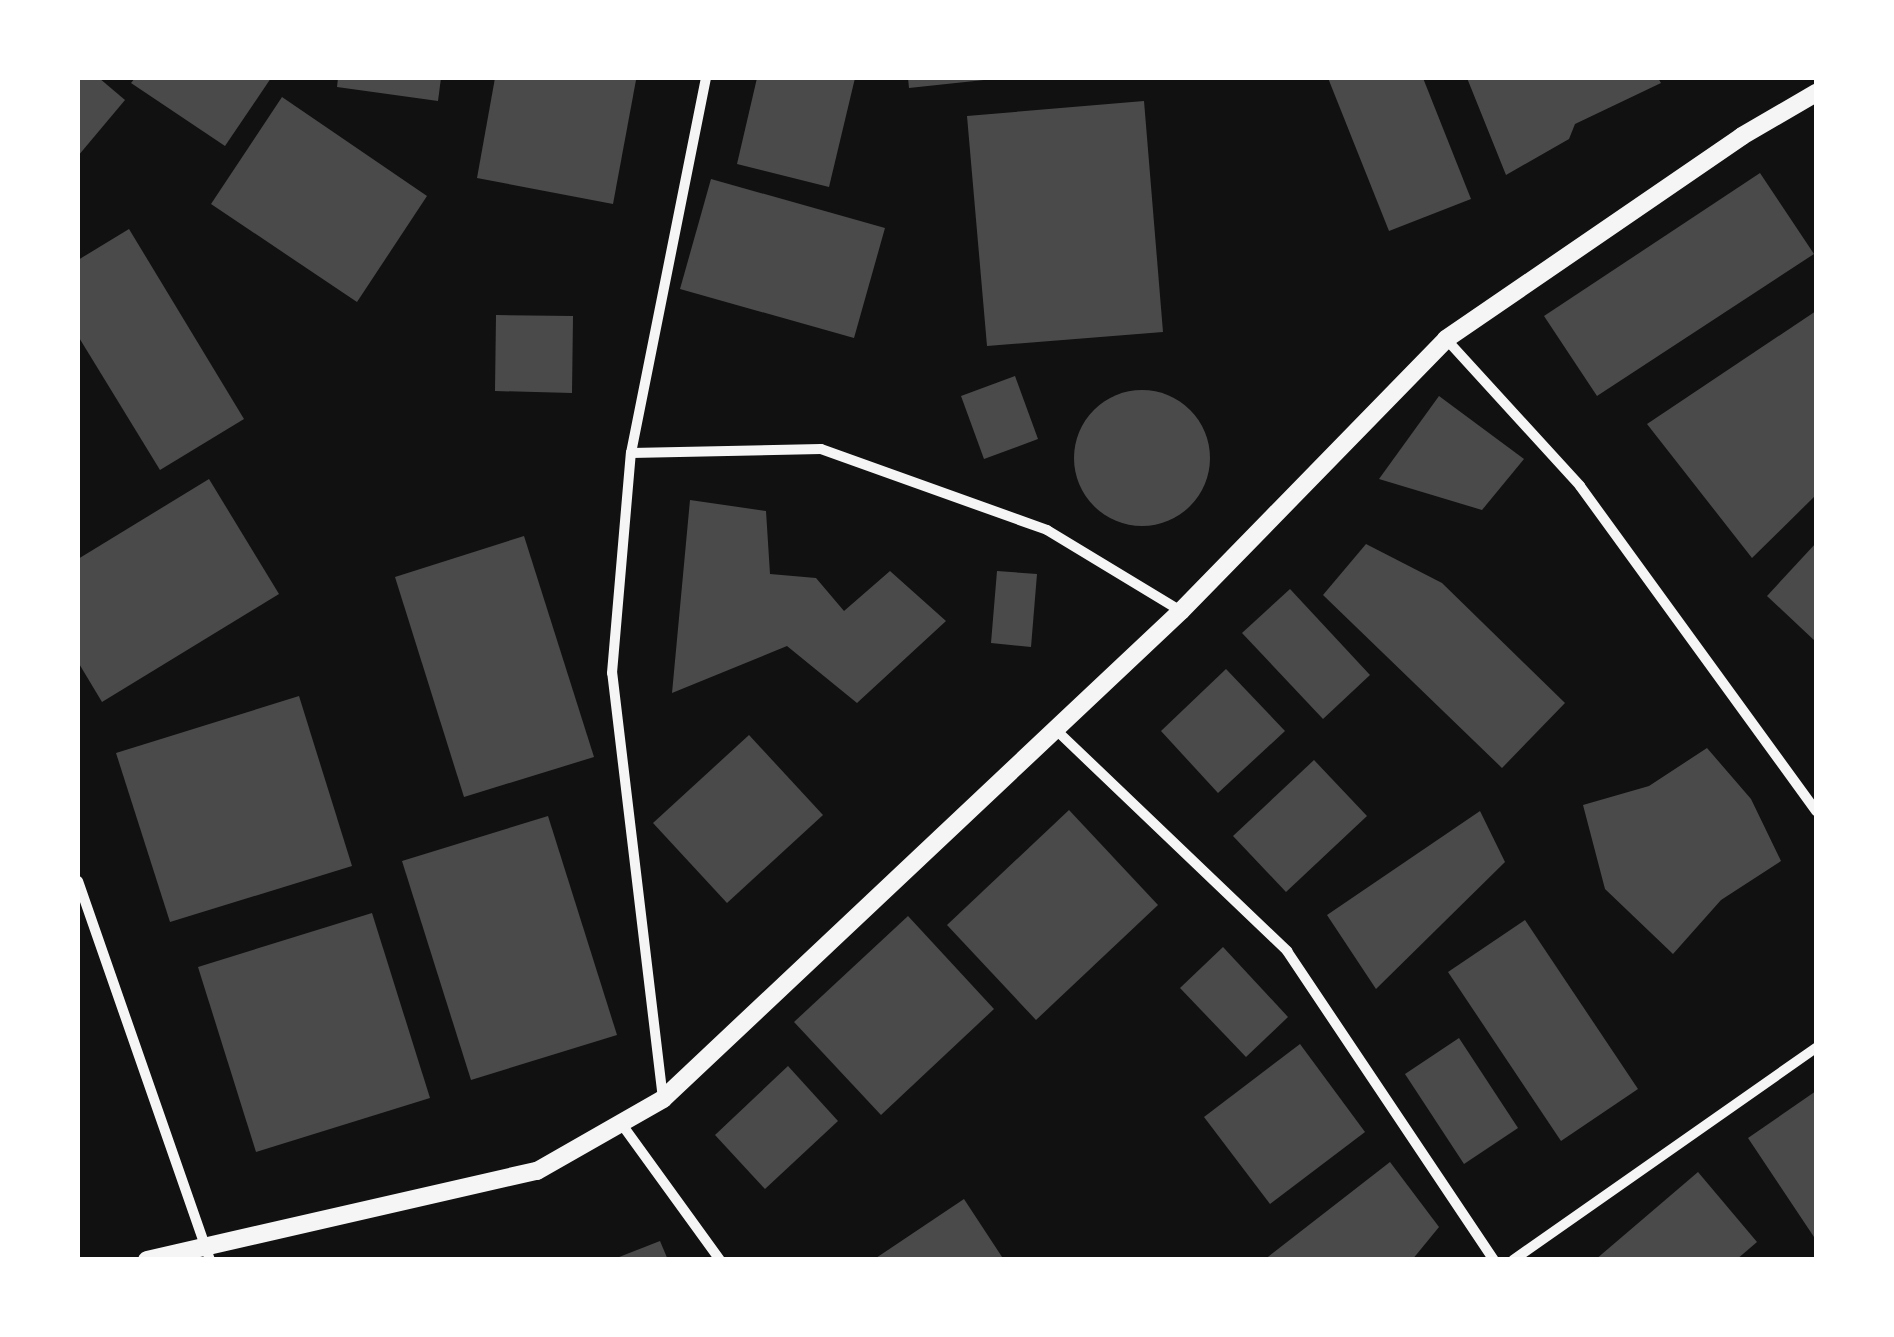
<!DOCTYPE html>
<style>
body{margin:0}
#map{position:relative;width:1894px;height:1337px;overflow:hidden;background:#111;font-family:"IBM Plex Sans",sans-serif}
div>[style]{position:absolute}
.building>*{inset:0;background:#4a4a4a}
.round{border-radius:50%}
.minor>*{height:10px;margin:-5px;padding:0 5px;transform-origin:5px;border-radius:5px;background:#f5f5f5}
.tertiary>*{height:18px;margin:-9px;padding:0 9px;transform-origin:9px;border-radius:9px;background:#f5f5f5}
span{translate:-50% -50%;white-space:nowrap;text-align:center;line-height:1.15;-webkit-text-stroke:9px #fff;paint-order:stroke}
.frame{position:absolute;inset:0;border:80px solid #fff;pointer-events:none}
</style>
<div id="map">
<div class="building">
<div style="clip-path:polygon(78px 78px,99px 78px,125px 100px,78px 156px)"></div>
<div style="clip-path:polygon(135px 78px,271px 78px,225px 146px,131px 83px)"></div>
<div style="clip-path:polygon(338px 78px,441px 78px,438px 101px,337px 87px)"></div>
<div style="clip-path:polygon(495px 78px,636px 80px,613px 204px,477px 178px)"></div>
<div style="clip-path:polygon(757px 78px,855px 78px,829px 187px,737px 164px)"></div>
<div style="clip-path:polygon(908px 78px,984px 78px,984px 80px,909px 88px)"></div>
<div style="clip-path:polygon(1328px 78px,1423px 78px,1471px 199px,1389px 231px)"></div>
<div style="clip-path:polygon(1467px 78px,1658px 78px,1661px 83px,1575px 124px,1569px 139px,1506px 175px)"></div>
<div style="clip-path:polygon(282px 97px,427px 196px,357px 302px,211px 204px)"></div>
<div style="clip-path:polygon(1144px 101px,1163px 332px,987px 346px,967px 116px)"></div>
<div style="clip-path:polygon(1760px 173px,1814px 254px,1597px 396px,1544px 316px)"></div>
<div style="clip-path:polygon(711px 179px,885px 228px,854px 338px,680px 289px)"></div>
<div style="clip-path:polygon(129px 229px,244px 419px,160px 470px,78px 336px,78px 260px)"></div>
<div style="clip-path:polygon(1816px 311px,1816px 495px,1752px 558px,1647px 424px)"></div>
<div style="clip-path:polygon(496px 315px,573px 316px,572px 393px,495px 391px)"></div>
<div style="clip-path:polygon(1015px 376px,1038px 439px,984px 459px,961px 396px)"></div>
<div class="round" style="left:1074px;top:390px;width:136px;height:136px"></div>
<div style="clip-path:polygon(1439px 396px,1524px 459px,1482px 510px,1379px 479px)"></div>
<div style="clip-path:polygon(209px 479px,279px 594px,102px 702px,78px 662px,78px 559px)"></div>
<div style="clip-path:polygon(690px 500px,766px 511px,770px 574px,816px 578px,844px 611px,890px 571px,946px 621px,857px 703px,787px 646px,672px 693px)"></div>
<div style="clip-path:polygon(524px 536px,594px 757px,464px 797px,395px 577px)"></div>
<div style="clip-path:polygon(1816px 543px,1816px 642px,1767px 596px)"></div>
<div style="clip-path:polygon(1366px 544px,1442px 583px,1565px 703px,1502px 768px,1323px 595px)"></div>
<div style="clip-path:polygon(997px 571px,1037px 574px,1031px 647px,991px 643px)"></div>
<div style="clip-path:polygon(1290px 589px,1370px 675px,1323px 719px,1242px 633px)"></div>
<div style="clip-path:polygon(1226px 669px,1285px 731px,1218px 793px,1161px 731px)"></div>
<div style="clip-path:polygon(299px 696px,352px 866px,170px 922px,116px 753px)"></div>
<div style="clip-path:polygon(749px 735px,823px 815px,727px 903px,653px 823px)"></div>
<div style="clip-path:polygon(1707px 748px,1751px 799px,1781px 861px,1721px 900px,1673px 954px,1605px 889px,1583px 805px,1649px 786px)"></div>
<div style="clip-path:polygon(1314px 760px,1367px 816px,1286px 892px,1233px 836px)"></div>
<div style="clip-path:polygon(1069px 810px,1158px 905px,1036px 1020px,947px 925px)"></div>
<div style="clip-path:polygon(1480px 811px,1505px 862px,1376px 989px,1327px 915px)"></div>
<div style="clip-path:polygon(548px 816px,617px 1035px,471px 1080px,402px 861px)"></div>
<div style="clip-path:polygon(372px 913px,430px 1098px,256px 1152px,198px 967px)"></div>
<div style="clip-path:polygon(908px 916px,994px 1009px,881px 1115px,794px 1022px)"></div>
<div style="clip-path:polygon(1525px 920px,1638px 1089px,1561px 1141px,1448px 972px)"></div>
<div style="clip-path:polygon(1223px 947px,1288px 1017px,1246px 1057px,1180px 988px)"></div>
<div style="clip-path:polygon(1459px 1038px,1518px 1128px,1464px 1164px,1405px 1074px)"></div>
<div style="clip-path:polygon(1300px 1044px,1365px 1132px,1270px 1204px,1204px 1117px)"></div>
<div style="clip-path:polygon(788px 1066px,838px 1121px,765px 1189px,715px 1135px)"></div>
<div style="clip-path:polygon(1816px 1091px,1816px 1240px,1748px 1138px)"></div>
<div style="clip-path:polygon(1390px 1162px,1439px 1227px,1412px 1260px,1264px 1260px)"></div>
<div style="clip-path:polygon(1698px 1172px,1757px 1242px,1736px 1260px,1595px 1260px)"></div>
<div style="clip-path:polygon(964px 1199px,1004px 1260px,873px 1260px)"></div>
<div style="clip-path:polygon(660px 1241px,668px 1260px,614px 1260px,614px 1259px)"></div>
</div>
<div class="minor">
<div style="left:1446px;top:339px;width:199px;rotate:47.6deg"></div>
<div style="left:1580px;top:486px;width:402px;rotate:54deg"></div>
<div style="left:631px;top:453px;width:190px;rotate:-1.2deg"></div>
<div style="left:821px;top:449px;width:240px;rotate:19.7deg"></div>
<div style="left:1047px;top:530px;width:157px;rotate:31.2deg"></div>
<div style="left:1054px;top:728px;width:323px;rotate:43.7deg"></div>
<div style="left:1287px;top:951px;width:372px;rotate:56.2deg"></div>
<div style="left:78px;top:881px;width:401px;rotate:70.8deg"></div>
<div style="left:663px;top:1099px;width:429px;rotate:-96.8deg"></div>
<div style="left:612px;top:673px;width:221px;rotate:-85.1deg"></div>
<div style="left:631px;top:453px;width:382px;rotate:-78.7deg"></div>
<div style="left:623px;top:1126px;width:165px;rotate:54.1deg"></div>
<div style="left:1513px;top:1260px;width:370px;rotate:-35deg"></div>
</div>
<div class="tertiary">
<div style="left:147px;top:1260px;width:400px;rotate:-12.9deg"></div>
<div style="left:537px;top:1171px;width:145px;rotate:-29.7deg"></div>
<div style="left:663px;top:1099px;width:712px;rotate:-43.29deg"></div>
<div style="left:1181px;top:611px;width:380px;rotate:-45.7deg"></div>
<div style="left:1446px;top:339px;width:359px;rotate:-34.4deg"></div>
<div style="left:1742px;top:136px;width:86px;rotate:-30.2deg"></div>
</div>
<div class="frame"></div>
</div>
